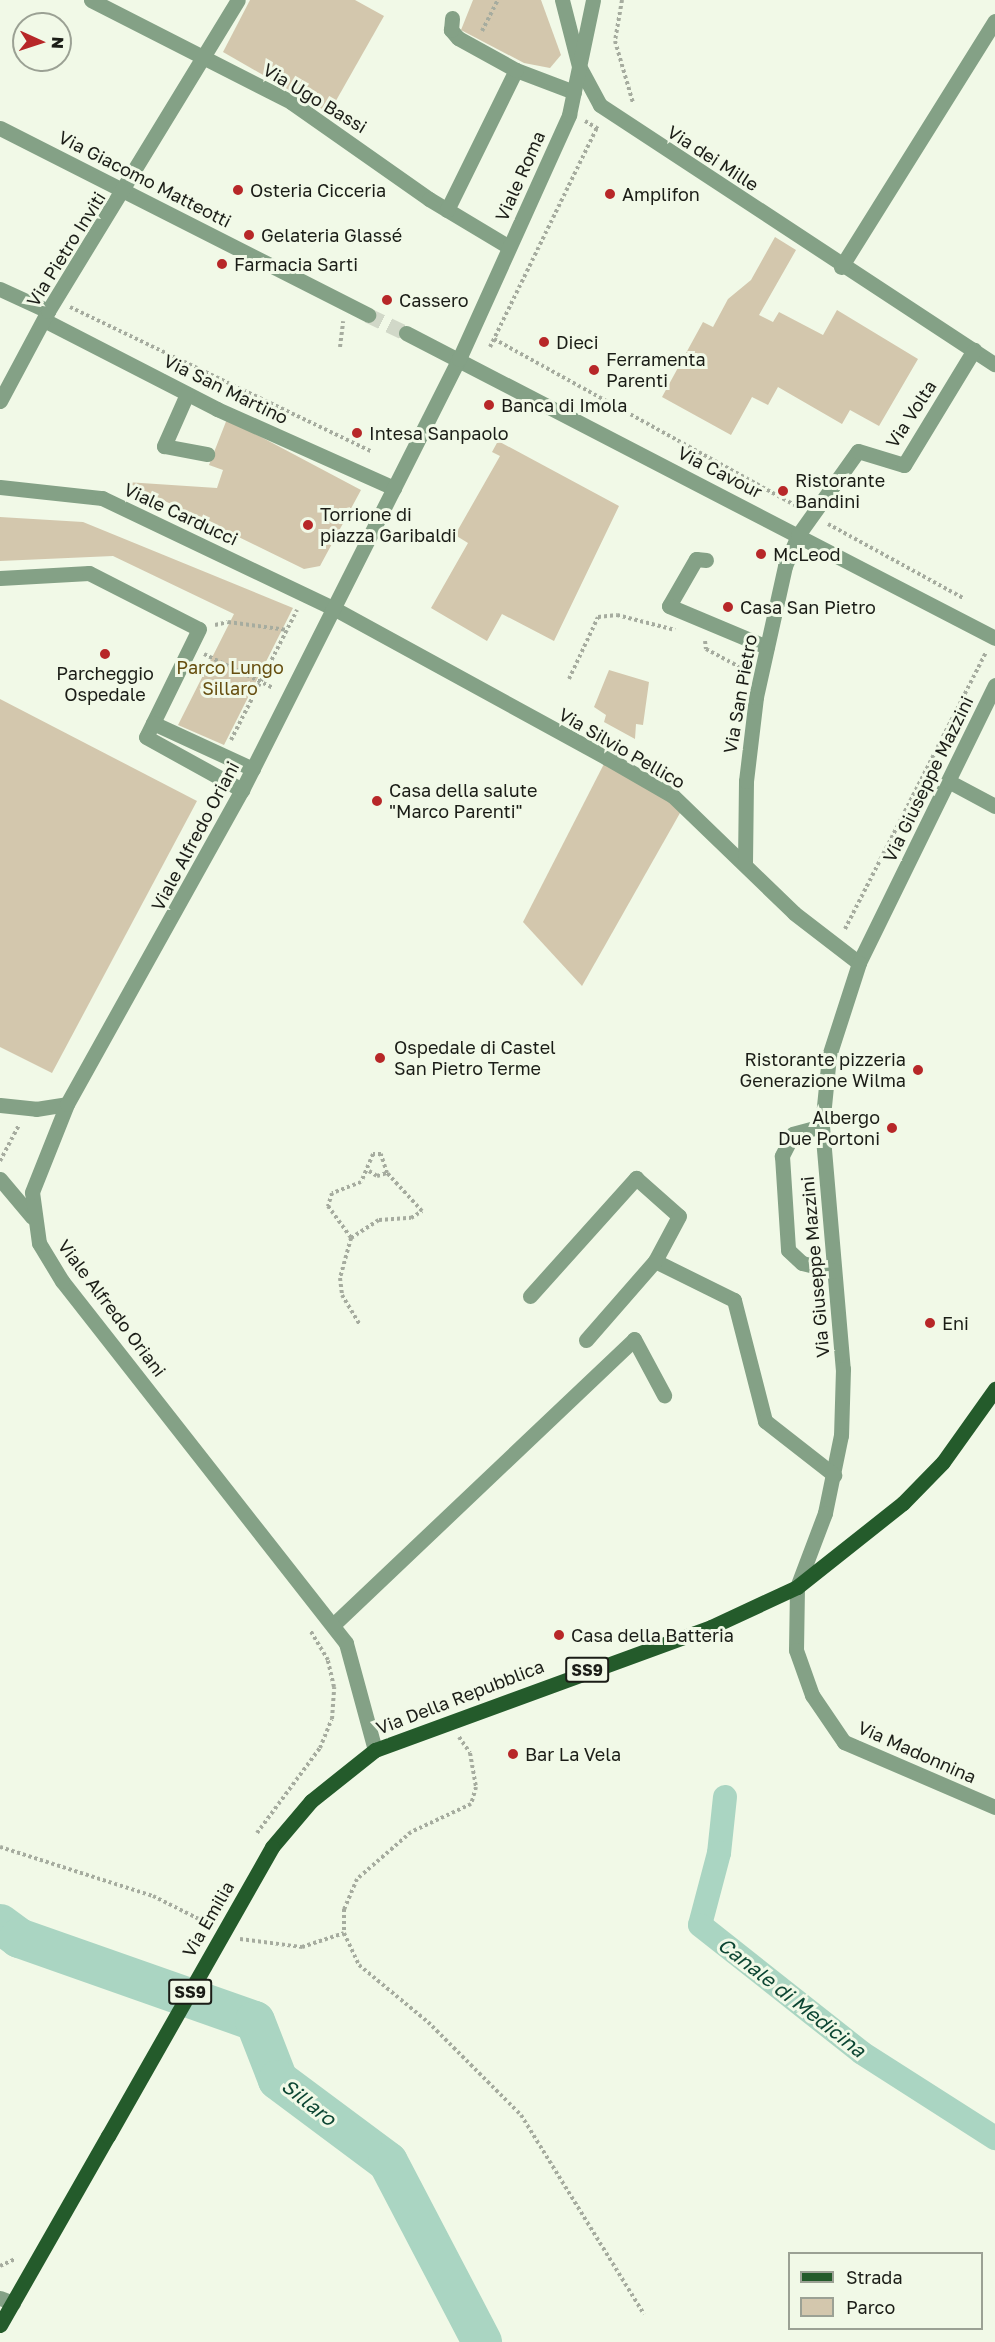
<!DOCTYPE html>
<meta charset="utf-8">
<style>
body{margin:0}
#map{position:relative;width:995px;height:2342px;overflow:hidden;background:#f1f9e7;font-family:"Golos Text",sans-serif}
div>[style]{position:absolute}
.green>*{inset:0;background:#d3c7ad}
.canal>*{height:24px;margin:-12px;padding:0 12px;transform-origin:12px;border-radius:12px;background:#aad5c2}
.river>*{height:40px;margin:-20px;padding:0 20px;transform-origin:20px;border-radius:20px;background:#aad5c2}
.minor-tunnel>*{height:15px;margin-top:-7.5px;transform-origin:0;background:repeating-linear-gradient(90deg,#d1d8c8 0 15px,transparent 0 23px)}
.path>*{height:4px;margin-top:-2px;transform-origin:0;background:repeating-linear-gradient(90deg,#a6ac9f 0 3px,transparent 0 6px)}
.minor>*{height:15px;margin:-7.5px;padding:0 7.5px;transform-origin:7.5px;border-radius:7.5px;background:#84a186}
.major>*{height:15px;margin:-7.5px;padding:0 7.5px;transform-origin:7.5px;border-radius:7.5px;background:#245b2b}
.major-bridge>*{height:15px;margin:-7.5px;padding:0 7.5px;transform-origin:7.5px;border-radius:7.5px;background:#245b2b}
.dots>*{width:16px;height:16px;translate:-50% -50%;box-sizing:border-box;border:3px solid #f1f9e7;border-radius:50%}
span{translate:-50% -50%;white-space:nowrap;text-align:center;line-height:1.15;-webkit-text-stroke:6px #f1f9e7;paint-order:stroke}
.shield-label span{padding:2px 4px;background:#f1f9e7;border:2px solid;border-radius:4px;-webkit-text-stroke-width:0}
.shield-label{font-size:16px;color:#1b1d17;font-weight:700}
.street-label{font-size:18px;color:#1b1d17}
.poi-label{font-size:18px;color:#1b1d17}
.left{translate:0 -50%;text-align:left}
.right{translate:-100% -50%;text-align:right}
.park-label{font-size:18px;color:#664e0f}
.water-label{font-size:20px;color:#0d4633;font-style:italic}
.legend{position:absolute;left:788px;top:2252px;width:195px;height:78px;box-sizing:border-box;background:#f1f9e7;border:2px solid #9ba194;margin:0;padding:8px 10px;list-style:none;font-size:18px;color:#1b1d17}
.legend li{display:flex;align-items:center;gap:12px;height:30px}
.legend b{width:30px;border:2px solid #9ba194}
.north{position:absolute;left:12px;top:12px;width:60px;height:60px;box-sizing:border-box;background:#f1f9e7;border:2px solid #9ba194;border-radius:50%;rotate:93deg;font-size:16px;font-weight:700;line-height:24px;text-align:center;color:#1b1d17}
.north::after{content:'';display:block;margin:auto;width:21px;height:27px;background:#b72728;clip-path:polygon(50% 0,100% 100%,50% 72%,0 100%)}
</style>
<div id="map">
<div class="green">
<div style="clip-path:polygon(250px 0,355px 0,384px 16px,329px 113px,223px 52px)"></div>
<div style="clip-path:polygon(473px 0,541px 0,561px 55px,550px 68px,524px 63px,461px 30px)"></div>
<div style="clip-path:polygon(775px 237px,796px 250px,759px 315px,773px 322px,779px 312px,823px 335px,837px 310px,918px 359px,879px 426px,850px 410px,842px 424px,778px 387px,768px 405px,752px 397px,731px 435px,662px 397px,703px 322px,713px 327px,728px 299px,751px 280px)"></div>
<div style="clip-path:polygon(227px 419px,361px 490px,320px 566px,304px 569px,126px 482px,217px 488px,223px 470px,209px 465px)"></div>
<div style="clip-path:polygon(498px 441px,619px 506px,554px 641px,502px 614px,487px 641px,431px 608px,468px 543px,455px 535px,500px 456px,492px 452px)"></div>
<div style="clip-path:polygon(0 517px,83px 522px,293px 608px,224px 745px,178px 725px,234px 614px,113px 556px,0 561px)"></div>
<div style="clip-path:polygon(609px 670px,649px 682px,643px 725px,636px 724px,635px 739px,604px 722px,606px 715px,594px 707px)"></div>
<div style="clip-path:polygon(0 699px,197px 801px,52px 1073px,0 1047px)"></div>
<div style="clip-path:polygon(607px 758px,684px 806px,582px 986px,523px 922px)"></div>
</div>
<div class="canal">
<div style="left:725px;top:1797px;width:56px;rotate:96.1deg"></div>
<div style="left:719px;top:1853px;width:74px;rotate:104.8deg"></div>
<div style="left:700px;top:1925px;width:206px;rotate:38.3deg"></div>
<div style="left:862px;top:2053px;width:158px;rotate:32.6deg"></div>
</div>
<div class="river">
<div style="left:0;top:1924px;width:24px;rotate:36deg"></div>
<div style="left:19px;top:1938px;width:250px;rotate:19.4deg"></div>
<div style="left:255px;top:2021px;width:63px;rotate:68.7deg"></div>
<div style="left:278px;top:2080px;width:137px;rotate:36.7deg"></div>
<div style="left:388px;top:2162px;width:203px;rotate:62.4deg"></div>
</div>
<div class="minor-tunnel">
<div style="left:368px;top:315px;width:42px;rotate:25.3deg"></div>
</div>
<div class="path">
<div style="left:622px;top:0;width:42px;rotate:99.7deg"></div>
<div style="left:615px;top:41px;width:65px;rotate:73.8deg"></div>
<div style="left:482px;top:31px;width:35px;rotate:-63deg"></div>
<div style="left:585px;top:121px;width:17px;rotate:31deg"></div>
<div style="left:70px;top:307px;width:335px;rotate:25.6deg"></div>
<div style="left:494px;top:339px;width:347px;rotate:28.9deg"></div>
<div style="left:340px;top:347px;width:26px;rotate:-83deg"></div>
<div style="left:490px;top:347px;width:244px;rotate:-64deg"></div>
<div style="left:828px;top:524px;width:154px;rotate:28.7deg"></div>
<div style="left:215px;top:625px;width:13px;rotate:-13deg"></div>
<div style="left:228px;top:622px;width:60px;rotate:7.7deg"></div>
<div style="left:705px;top:641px;width:8px;rotate:83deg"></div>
<div style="left:706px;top:649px;width:44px;rotate:28.3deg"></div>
<div style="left:204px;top:654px;width:77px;rotate:26.2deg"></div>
<div style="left:569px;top:679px;width:68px;rotate:-64.9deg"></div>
<div style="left:598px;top:617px;width:19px;rotate:-6deg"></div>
<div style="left:617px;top:615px;width:60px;rotate:14.5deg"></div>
<div style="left:231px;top:740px;width:146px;rotate:-63.1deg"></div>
<div style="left:845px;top:929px;width:311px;rotate:-63deg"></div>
<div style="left:0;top:1161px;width:41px;rotate:-62.2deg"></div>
<div style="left:369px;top:1171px;width:9px;rotate:32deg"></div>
<div style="left:377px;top:1176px;width:10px;rotate:-17deg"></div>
<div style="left:351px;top:1238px;width:33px;rotate:-33deg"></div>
<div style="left:379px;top:1220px;width:32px;rotate:-4deg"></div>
<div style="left:411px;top:1218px;width:13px;rotate:-32deg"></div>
<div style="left:422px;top:1211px;width:52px;rotate:-132.6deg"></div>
<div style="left:387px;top:1173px;width:20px;rotate:-108deg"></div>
<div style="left:381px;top:1154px;width:8px;rotate:180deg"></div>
<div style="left:373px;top:1154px;width:30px;rotate:113deg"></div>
<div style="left:361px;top:1182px;width:31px;rotate:159deg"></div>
<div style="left:332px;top:1193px;width:14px;rotate:107deg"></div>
<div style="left:328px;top:1206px;width:39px;rotate:54deg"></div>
<div style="left:351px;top:1238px;width:41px;rotate:105.4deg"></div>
<div style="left:340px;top:1278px;width:17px;rotate:83deg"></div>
<div style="left:342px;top:1295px;width:35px;rotate:59deg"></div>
<div style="left:459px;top:1737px;width:19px;rotate:55deg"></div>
<div style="left:470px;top:1753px;width:35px;rotate:80deg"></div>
<div style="left:476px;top:1787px;width:18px;rotate:106deg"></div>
<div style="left:471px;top:1804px;width:66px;rotate:155deg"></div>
<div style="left:411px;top:1832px;width:72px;rotate:139deg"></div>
<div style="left:357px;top:1879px;width:33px;rotate:113deg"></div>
<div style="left:344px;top:1909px;width:24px;rotate:90deg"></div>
<div style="left:344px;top:1933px;width:35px;rotate:65deg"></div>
<div style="left:359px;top:1965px;width:89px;rotate:39.6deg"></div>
<div style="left:428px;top:2022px;width:132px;rotate:45deg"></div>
<div style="left:521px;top:2115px;width:234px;rotate:58.3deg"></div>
<div style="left:257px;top:1833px;width:106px;rotate:-53.5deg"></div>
<div style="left:320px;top:1748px;width:31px;rotate:-68deg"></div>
<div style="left:332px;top:1719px;width:32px;rotate:-86deg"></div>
<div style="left:334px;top:1687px;width:28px;rotate:-103deg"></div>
<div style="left:328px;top:1660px;width:35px;rotate:-121deg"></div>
<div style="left:0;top:1847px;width:161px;rotate:17.8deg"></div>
<div style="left:153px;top:1896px;width:63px;rotate:26.6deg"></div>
<div style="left:240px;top:1939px;width:63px;rotate:7.4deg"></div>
<div style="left:302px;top:1947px;width:44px;rotate:-18.4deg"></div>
<div style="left:0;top:2266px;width:17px;rotate:-25deg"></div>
</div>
<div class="minor">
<div style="left:91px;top:0;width:225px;rotate:27deg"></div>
<div style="left:291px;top:102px;width:169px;rotate:35.1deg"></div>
<div style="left:429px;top:199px;width:93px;rotate:31deg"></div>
<div style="left:562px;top:0;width:68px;rotate:75.6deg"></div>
<div style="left:579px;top:66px;width:44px;rotate:61.7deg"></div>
<div style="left:600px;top:105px;width:472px;rotate:33.3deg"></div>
<div style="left:516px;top:70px;width:62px;rotate:20.8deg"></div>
<div style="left:0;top:128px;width:413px;rotate:26.9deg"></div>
<div style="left:447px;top:210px;width:156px;rotate:-63.8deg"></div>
<div style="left:516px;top:70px;width:66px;rotate:-151.1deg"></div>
<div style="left:458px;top:38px;width:11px;rotate:-131deg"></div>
<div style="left:451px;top:30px;width:12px;rotate:-85deg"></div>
<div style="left:841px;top:267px;width:290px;rotate:-58deg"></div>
<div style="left:0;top:289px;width:53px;rotate:24.6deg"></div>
<div style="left:44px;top:320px;width:195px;rotate:27.2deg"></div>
<div style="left:217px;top:409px;width:194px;rotate:24.1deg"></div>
<div style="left:406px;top:333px;width:663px;rotate:27.38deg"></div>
<div style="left:187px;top:394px;width:57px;rotate:113.9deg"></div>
<div style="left:164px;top:446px;width:44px;rotate:10.5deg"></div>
<div style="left:0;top:401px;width:102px;rotate:-61.9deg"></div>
<div style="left:48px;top:311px;width:364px;rotate:-58.6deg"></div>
<div style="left:0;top:487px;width:103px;rotate:6.2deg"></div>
<div style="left:102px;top:498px;width:258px;rotate:25.5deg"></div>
<div style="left:335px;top:609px;width:310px;rotate:28.7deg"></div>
<div style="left:607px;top:758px;width:76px;rotate:29.9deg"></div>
<div style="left:673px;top:796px;width:168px;rotate:44deg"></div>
<div style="left:794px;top:913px;width:82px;rotate:37.6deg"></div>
<div style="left:706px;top:560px;width:10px;rotate:-174deg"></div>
<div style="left:696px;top:559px;width:54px;rotate:119.9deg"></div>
<div style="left:669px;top:606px;width:106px;rotate:22.7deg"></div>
<div style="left:0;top:578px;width:89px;rotate:-3.2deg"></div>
<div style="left:89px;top:573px;width:123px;rotate:27deg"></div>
<div style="left:199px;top:629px;width:120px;rotate:116.1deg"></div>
<div style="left:146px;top:737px;width:110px;rotate:28.9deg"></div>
<div style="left:995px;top:685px;width:309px;rotate:116.1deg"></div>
<div style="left:859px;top:963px;width:98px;rotate:107.9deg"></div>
<div style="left:829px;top:1056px;width:70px;rotate:95.7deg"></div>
<div style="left:822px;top:1126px;width:244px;rotate:85.1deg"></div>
<div style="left:843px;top:1369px;width:66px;rotate:91.7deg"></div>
<div style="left:841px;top:1435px;width:80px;rotate:101.6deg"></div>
<div style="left:825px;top:1513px;width:79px;rotate:110.7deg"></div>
<div style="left:797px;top:1587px;width:63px;rotate:90.9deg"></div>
<div style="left:796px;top:1650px;width:48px;rotate:70.4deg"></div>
<div style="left:812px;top:1695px;width:57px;rotate:55.8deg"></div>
<div style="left:844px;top:1742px;width:164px;rotate:23.3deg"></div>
<div style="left:153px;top:723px;width:110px;rotate:24.7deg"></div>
<div style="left:950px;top:782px;width:51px;rotate:28.1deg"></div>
<div style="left:745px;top:863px;width:82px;rotate:-89.3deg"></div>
<div style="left:746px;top:781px;width:85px;rotate:-83.2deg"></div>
<div style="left:756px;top:697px;width:134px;rotate:-77.5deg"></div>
<div style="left:785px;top:566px;width:34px;rotate:-67deg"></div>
<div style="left:798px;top:535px;width:103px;rotate:-54.5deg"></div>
<div style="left:858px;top:451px;width:48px;rotate:16.9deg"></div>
<div style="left:904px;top:465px;width:135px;rotate:-58.7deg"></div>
<div style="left:0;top:1105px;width:36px;rotate:6deg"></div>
<div style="left:36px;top:1109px;width:31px;rotate:-9deg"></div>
<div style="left:822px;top:1126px;width:30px;rotate:165deg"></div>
<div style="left:793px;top:1134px;width:25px;rotate:117deg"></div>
<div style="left:782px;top:1156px;width:94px;rotate:86.3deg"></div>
<div style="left:788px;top:1250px;width:19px;rotate:43deg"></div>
<div style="left:802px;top:1263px;width:33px;rotate:14deg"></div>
<div style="left:0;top:1179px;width:50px;rotate:49.9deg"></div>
<div style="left:530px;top:1296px;width:159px;rotate:-48.1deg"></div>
<div style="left:636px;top:1178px;width:57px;rotate:41.5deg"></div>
<div style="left:679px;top:1216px;width:51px;rotate:118.1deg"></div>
<div style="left:655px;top:1261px;width:88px;rotate:26.3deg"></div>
<div style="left:734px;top:1300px;width:125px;rotate:75.6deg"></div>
<div style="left:765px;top:1421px;width:88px;rotate:38deg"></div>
<div style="left:586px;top:1340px;width:105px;rotate:-48.9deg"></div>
<div style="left:333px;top:1625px;width:415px;rotate:-43.5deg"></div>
<div style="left:634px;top:1339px;width:64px;rotate:61.8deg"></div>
<div style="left:375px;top:1750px;width:111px;rotate:-105.2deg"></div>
<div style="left:346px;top:1643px;width:460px;rotate:-128.1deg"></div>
<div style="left:62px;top:1281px;width:44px;rotate:-121.2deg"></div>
<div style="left:39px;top:1243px;width:51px;rotate:-97.8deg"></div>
<div style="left:32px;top:1192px;width:95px;rotate:-68.3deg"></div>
<div style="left:67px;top:1104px;width:359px;rotate:-60.9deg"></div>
<div style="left:242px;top:790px;width:483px;rotate:-63.3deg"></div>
<div style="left:459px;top:359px;width:268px;rotate:-65.7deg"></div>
<div style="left:569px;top:115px;width:117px;rotate:-78.2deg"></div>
<div style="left:0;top:2298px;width:14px;rotate:21deg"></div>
</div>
<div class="major">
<div style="left:272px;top:1847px;width:60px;rotate:-49.7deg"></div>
<div style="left:311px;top:1801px;width:82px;rotate:-38.6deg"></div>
<div style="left:375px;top:1750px;width:358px;rotate:-20.1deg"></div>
<div style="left:711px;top:1627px;width:95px;rotate:-24.9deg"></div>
<div style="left:797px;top:1587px;width:135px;rotate:-38.4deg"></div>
<div style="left:903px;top:1503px;width:57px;rotate:-45.7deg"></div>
<div style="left:943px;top:1462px;width:90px;rotate:-54.5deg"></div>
<div style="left:0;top:2325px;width:218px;rotate:-60.3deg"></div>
</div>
<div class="major-bridge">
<div style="left:108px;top:2136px;width:332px;rotate:-60.4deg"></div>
</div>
<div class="dots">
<div style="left:238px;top:190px;background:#b72728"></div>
<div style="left:610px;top:194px;background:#b72728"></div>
<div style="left:249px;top:235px;background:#b72728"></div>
<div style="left:222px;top:264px;background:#b72728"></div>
<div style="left:387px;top:300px;background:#b72728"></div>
<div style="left:544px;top:342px;background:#b72728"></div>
<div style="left:594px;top:370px;background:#b72728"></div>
<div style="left:489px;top:405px;background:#b72728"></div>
<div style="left:357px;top:433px;background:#b72728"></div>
<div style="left:783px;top:491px;background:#b72728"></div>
<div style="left:308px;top:525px;background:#b72728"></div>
<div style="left:761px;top:554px;background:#b72728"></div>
<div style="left:728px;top:607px;background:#b72728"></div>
<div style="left:105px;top:654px;background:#b72728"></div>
<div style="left:377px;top:801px;background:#b72728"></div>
<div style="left:380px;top:1058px;background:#b72728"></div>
<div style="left:918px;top:1070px;background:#b72728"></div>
<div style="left:892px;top:1128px;background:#b72728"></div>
<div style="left:930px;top:1323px;background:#b72728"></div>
<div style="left:559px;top:1635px;background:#b72728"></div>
<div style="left:513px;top:1754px;background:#b72728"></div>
</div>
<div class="shield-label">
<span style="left:587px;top:1670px">SS9</span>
<span style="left:190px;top:1992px">SS9</span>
</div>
<div class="street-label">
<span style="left:315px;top:98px;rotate:31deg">Via Ugo Bassi</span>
<span style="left:713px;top:158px;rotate:33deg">Via dei Mille</span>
<span style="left:520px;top:176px;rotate:-66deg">Viale Roma</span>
<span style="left:145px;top:179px;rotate:27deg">Via Giacomo Matteotti</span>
<span style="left:66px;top:249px;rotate:-58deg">Via Pietro Inviti</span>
<span style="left:226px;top:389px;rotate:26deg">Via San Martino</span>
<span style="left:911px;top:414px;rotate:-57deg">Via Volta</span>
<span style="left:720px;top:472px;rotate:27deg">Via Cavour</span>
<span style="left:181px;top:514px;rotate:25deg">Viale Carducci</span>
<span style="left:740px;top:694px;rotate:-80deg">Via San Pietro</span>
<span style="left:622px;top:748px;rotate:30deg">Via Silvio Pellico</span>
<span style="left:928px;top:779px;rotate:-64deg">Via Giuseppe Mazzini</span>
<span style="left:195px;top:836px;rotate:-62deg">Viale Alfredo Oriani</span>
<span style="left:815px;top:1267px;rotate:-95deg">Via Giuseppe Mazzini</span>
<span style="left:112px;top:1308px;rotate:53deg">Viale Alfredo Oriani</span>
<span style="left:460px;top:1697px;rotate:-21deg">Via Della Repubblica</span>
<span style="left:917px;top:1752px;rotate:24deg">Via Madonnina</span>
<span style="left:208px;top:1919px;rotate:-60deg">Via Emilia</span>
</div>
<div class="poi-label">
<span class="left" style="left:250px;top:190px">Osteria Cicceria</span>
<span class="left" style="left:622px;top:194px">Amplifon</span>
<span class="left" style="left:261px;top:235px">Gelateria Glassé</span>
<span class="left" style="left:234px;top:264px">Farmacia Sarti</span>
<span class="left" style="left:399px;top:300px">Cassero</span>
<span class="left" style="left:556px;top:342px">Dieci</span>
<span class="left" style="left:606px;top:370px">Ferramenta<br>Parenti</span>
<span class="left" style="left:501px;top:405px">Banca di Imola</span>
<span class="left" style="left:369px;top:433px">Intesa Sanpaolo</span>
<span class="left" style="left:795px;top:491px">Ristorante<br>Bandini</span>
<span class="left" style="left:320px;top:525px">Torrione di<br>piazza Garibaldi</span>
<span class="left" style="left:773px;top:554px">McLeod</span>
<span class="left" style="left:740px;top:607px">Casa San Pietro</span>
<span style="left:105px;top:684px">Parcheggio<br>Ospedale</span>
<span class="left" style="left:389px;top:801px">Casa della salute<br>"Marco Parenti"</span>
<span class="left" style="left:394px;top:1058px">Ospedale di Castel<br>San Pietro Terme</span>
<span class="right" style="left:906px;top:1070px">Ristorante pizzeria<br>Generazione Wilma</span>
<span class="right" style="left:880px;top:1128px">Albergo<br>Due Portoni</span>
<span class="left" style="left:942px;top:1323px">Eni</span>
<span class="left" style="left:571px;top:1635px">Casa della Batteria</span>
<span class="left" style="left:525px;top:1754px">Bar La Vela</span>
</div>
<div class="park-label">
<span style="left:230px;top:678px">Parco Lungo<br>Sillaro</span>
</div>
<div class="water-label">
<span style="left:792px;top:1997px;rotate:38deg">Canale di Medicina</span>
<span style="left:309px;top:2102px;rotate:38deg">Sillaro</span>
</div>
<ul class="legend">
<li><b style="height:8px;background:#245b2b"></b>Strada</li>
<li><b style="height:16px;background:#d3c7ad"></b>Parco</li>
</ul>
<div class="north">N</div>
</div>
